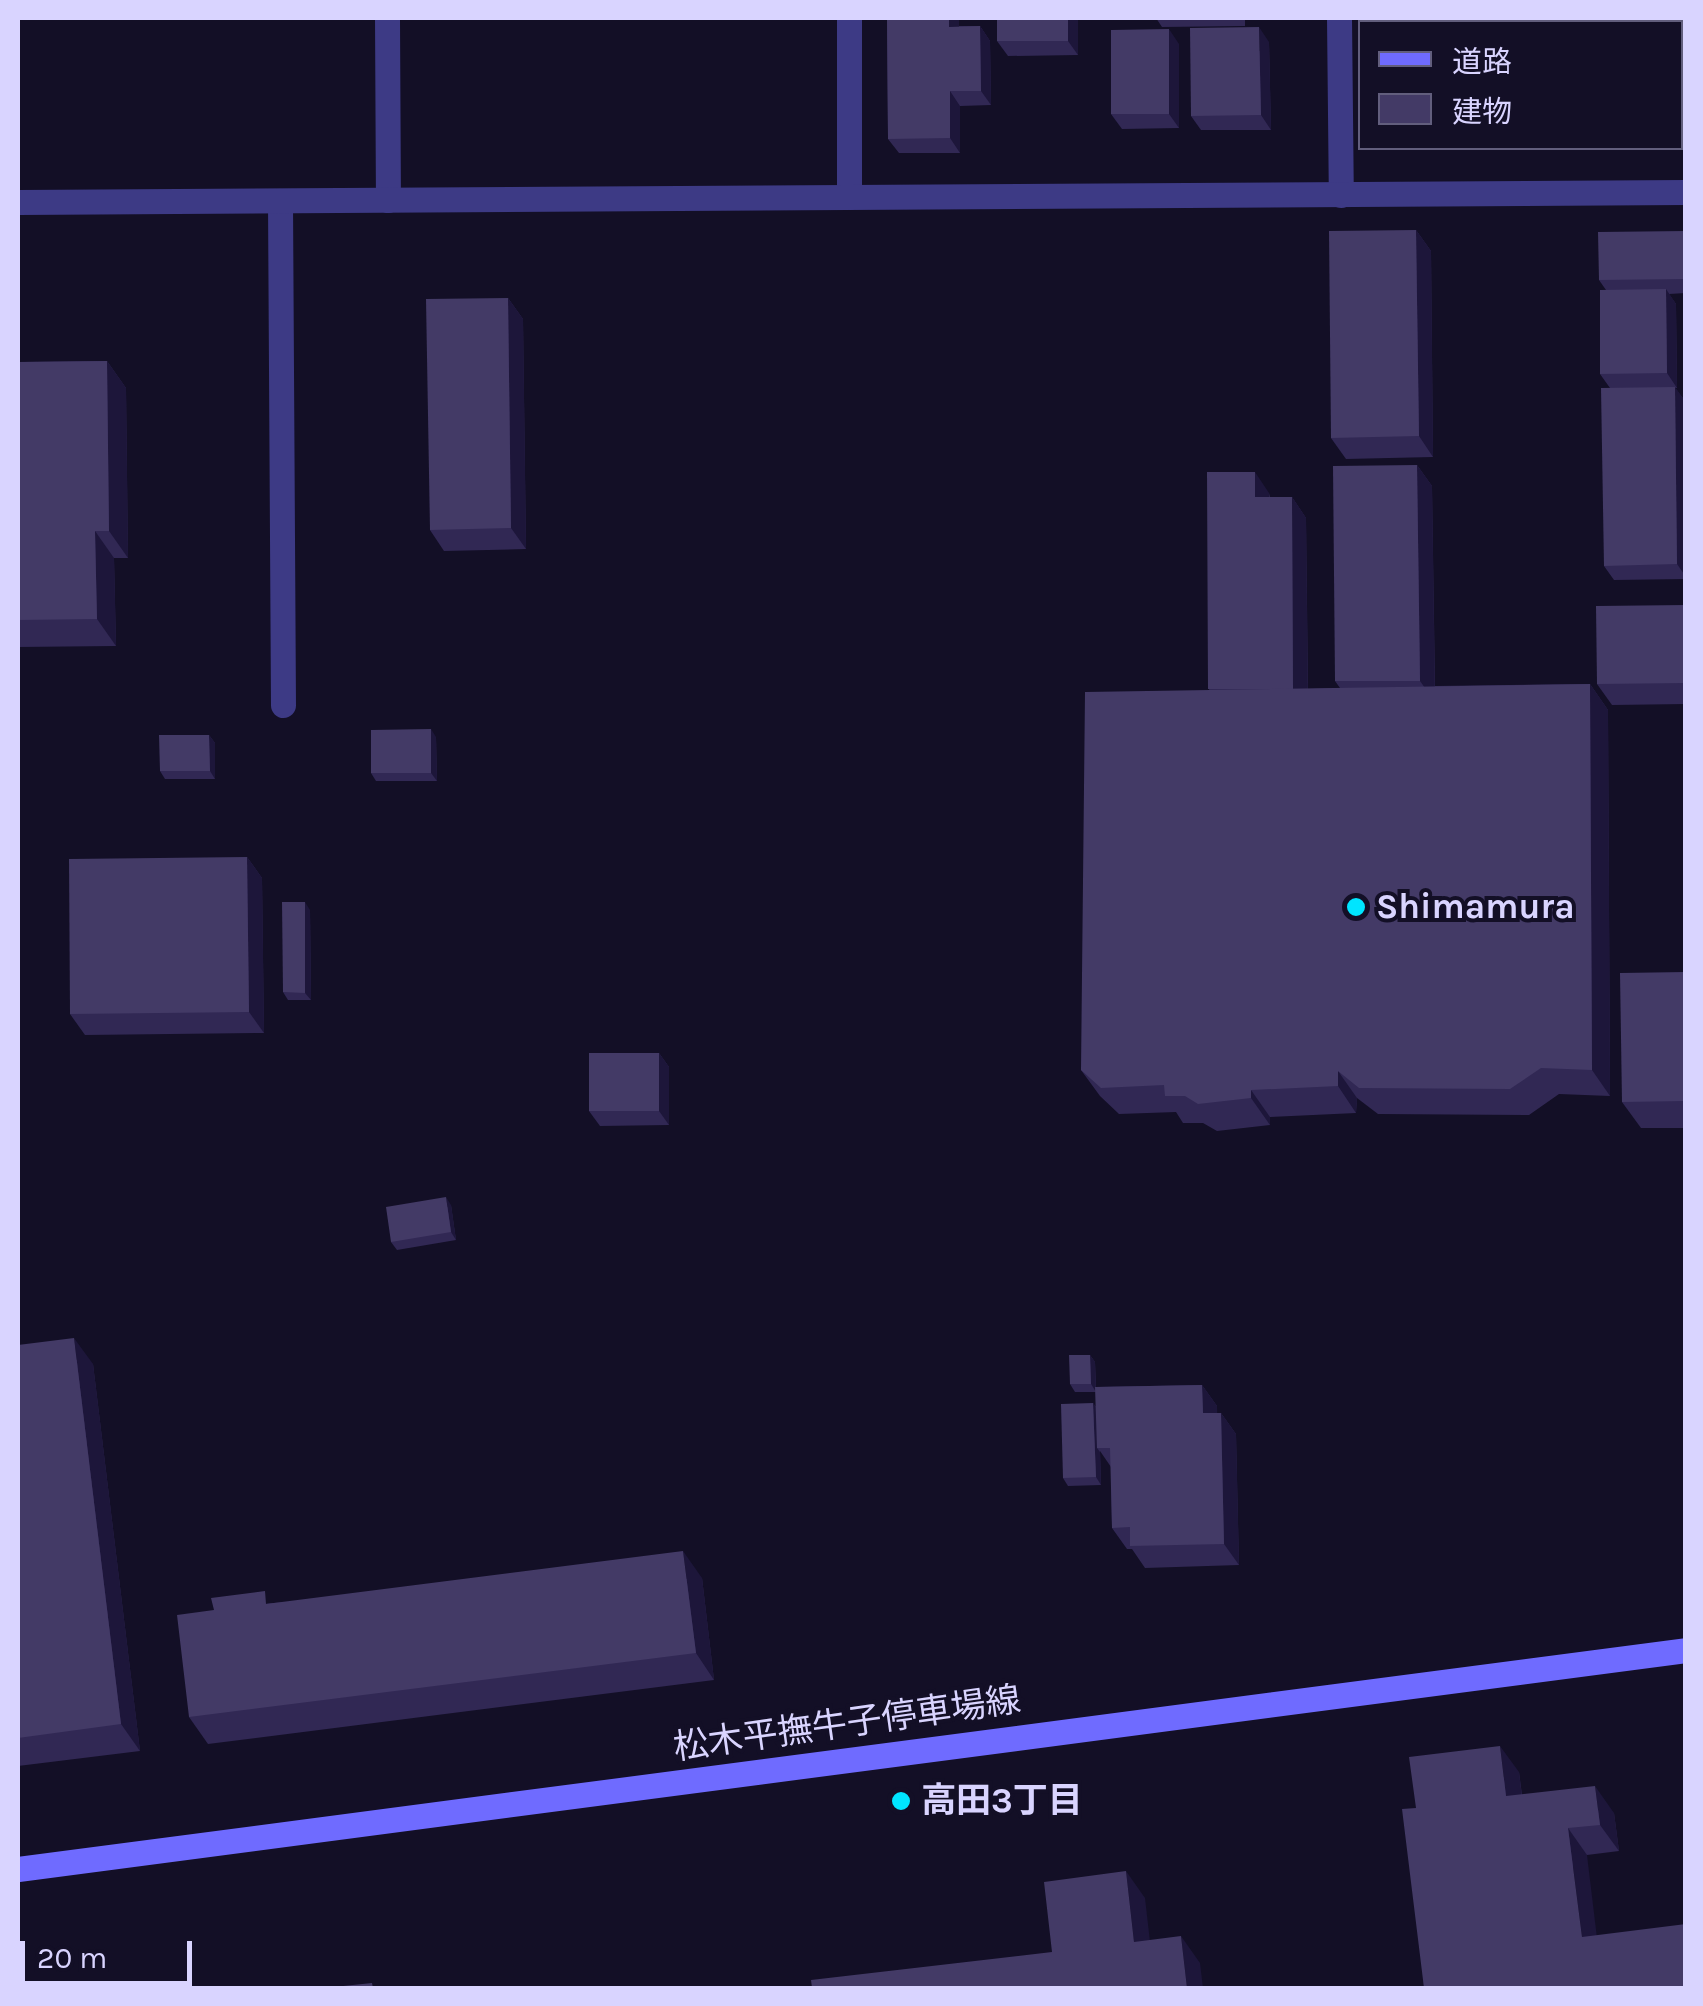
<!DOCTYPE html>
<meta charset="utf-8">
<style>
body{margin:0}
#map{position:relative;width:1703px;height:2006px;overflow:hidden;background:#130f26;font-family:Karla,"Noto Sans JP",sans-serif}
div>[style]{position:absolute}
.minor>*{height:25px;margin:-12.5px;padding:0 12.5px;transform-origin:12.5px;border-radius:12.5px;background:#3d3a85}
.secondary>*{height:25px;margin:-12.5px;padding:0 12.5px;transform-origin:12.5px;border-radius:12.5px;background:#6f6bff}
.wall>*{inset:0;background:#312854}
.shaded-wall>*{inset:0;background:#1d163a}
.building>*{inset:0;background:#433a66}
.dots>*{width:28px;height:28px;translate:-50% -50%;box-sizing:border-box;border:5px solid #130f26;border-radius:50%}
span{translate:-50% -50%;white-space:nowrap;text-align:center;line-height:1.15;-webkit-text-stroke:8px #130f26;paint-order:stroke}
.poi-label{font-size:35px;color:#d9d4ff;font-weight:700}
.left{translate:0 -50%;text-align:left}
.street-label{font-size:35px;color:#d9d4ff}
.frame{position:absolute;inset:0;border:20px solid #d9d4ff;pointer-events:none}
.legend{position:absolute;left:1358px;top:20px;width:325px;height:130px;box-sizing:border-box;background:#130f26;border:2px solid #625e7d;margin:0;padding:12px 18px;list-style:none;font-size:30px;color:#d9d4ff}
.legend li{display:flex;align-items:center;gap:20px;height:50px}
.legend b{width:50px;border:2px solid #625e7d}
.scale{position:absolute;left:20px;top:1941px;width:172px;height:45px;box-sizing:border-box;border:5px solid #d9d4ff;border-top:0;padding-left:12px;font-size:30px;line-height:35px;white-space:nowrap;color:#d9d4ff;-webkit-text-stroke:8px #130f26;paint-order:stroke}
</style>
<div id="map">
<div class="minor">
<div style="left:387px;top:18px;width:182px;rotate:89.7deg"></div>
<div style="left:1339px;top:18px;width:177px;rotate:89.4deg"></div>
<div style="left:849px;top:197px;width:179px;rotate:-90deg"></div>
<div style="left:280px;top:201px;width:504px;rotate:89.66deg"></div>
<div style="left:18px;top:202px;width:1668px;rotate:-0.34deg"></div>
</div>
<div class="secondary">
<div style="left:18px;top:1869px;width:1682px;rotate:-7.48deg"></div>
</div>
<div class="wall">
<div style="clip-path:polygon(887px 18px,959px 18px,959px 26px,980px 26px,990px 41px,991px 105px,960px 106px,960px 153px,899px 153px,888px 139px)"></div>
<div style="clip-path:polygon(997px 18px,1078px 18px,1078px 55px,1008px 56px,997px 41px)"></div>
<div style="clip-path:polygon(1156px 18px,1245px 18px,1245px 26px,1162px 27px)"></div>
<div style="clip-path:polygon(1269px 42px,1271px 130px,1201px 130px,1191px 116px)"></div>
<div style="clip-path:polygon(1179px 44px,1179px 128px,1122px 129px,1111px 114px)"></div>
<div style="clip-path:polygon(1416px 230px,1431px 251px,1433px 457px,1346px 459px,1331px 438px)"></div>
<div style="clip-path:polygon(1686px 231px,1686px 293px,1669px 294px,1676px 304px,1677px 388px,1675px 388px,1685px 401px,1686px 579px,1614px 580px,1604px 566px,1610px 388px,1600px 374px,1606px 290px,1599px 280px)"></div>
<div style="clip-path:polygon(508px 298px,523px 319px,526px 549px,444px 551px,430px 530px)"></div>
<div style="clip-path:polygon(107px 361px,126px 388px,128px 558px,114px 558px,116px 646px,18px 647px,18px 362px)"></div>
<div style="clip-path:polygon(1417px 465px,1432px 486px,1435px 686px,1590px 684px,1608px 710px,1610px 1096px,1559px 1094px,1529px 1115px,1378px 1114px,1357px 1098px,1356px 1113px,1270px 1117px,1270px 1125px,1217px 1131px,1203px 1123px,1183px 1123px,1176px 1112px,1119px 1114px,1100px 1096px,1081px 1070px,1209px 690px,1269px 493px,1270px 497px,1292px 497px,1306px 518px,1308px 689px,1340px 688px,1335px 681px)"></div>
<div style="clip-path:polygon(1686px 605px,1686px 704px,1612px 705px,1597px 684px)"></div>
<div style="clip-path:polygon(209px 735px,215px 743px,215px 779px,165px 779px,160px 771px)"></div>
<div style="clip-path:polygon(436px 737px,437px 781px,376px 781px,371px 773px)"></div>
<div style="clip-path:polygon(247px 857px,262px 878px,264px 1033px,85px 1035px,70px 1014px)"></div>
<div style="clip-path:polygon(310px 910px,311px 1000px,288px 1000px,283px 992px)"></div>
<div style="clip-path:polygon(1686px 972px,1686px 1128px,1641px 1128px,1622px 1102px)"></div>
<div style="clip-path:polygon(659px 1053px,669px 1067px,669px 1125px,600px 1126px,589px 1111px)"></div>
<div style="clip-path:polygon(451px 1205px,456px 1240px,397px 1250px,391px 1242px)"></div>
<div style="clip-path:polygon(18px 1345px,93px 1364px,140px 1751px,18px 1766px)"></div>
<div style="clip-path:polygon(1090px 1355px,1095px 1362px,1096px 1387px,1202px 1385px,1217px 1406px,1217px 1413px,1221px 1413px,1236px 1434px,1239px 1565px,1145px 1568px,1132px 1549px,1127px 1549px,1112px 1528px,1111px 1467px,1100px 1451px,1101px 1485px,1068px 1486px,1063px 1478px,1093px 1403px,1096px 1407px,1096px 1392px,1075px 1392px,1070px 1384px)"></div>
<div style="clip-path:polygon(702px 1578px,714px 1680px,208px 1744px,189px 1717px,214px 1610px,273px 1603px)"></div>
<div style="clip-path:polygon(1519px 1772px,1522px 1795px,1614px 1813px,1619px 1851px,1587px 1855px,1424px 1988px,1416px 1808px)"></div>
</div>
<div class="shaded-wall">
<div style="clip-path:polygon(949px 18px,959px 18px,959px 41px,949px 27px)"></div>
<div style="clip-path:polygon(1068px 18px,1078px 18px,1078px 55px,1068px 41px)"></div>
<div style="clip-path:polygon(980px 26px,990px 41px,991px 105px,981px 91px)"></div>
<div style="clip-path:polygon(1259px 27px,1269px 42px,1271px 130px,1261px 115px)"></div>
<div style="clip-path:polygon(1169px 29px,1179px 44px,1179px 128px,1169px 114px)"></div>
<div style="clip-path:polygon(950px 91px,960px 106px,960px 153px,950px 138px)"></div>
<div style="clip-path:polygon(1416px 230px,1431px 251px,1433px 457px,1419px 436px)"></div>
<div style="clip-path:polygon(1666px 289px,1676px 304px,1677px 388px,1667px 373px)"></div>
<div style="clip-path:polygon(508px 298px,523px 319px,526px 549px,511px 528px)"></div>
<div style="clip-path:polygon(107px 361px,126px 388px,128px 558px,109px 531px)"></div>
<div style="clip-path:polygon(1675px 387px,1685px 401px,1686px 577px,1677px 564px)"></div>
<div style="clip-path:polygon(1417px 465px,1432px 486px,1435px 702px,1420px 681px)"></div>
<div style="clip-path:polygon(1255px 472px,1269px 493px,1270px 518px,1255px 497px)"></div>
<div style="clip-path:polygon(1292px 497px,1306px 518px,1308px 710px,1293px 689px)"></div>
<div style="clip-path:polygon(95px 531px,114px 558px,116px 646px,97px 619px)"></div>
<div style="clip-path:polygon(1590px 684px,1608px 710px,1610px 1096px,1592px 1070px)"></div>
<div style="clip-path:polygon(431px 729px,436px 737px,437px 781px,431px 773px)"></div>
<div style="clip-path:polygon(209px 735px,215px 743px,215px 779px,210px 771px)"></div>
<div style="clip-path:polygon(247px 857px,262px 878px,264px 1033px,249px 1012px)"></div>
<div style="clip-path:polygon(305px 902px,310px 910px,311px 1000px,305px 993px)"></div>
<div style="clip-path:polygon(659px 1053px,669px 1067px,669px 1125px,659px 1111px)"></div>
<div style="clip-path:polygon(1338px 1071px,1357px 1098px,1356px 1113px,1338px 1086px)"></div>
<div style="clip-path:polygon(1251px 1090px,1270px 1117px,1270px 1125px,1251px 1098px)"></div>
<div style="clip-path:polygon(446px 1197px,451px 1205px,456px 1240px,451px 1232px)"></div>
<div style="clip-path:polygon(74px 1338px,93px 1364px,140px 1751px,121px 1724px)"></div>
<div style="clip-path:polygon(1090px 1355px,1095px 1362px,1096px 1392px,1091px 1384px)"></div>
<div style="clip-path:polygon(1202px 1385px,1217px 1406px,1218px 1434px,1203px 1413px)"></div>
<div style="clip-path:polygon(1093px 1403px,1099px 1411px,1097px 1448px,1100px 1452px,1101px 1485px,1096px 1477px)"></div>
<div style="clip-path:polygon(1221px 1413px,1236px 1434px,1239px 1565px,1224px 1544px)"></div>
<div style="clip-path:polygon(683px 1551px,702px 1578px,714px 1680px,696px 1653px)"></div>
<div style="clip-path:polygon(1500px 1746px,1519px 1772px,1525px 1823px,1506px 1796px)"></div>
<div style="clip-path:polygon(1595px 1786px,1614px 1813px,1619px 1851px,1600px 1825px)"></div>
<div style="clip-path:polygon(1568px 1828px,1587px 1855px,1600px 1963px,1582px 1937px)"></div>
<div style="clip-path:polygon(1126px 1871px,1145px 1898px,1153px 1968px,1134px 1942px)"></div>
<div style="clip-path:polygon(1181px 1936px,1200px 1963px,1203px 1988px,1187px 1988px)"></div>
</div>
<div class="building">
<div style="clip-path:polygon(887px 18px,949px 18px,949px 27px,980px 26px,981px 91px,950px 91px,950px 138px,888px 139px)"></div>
<div style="clip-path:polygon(997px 18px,1068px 18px,1068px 41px,997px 41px)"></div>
<div style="clip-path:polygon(1259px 27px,1261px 115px,1191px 116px,1190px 28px)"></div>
<div style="clip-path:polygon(1169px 29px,1169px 114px,1111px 114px,1111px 30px)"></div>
<div style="clip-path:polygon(1416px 230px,1419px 436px,1331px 438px,1329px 231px)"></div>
<div style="clip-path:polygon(1686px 231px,1686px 279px,1599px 280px,1598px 232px)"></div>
<div style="clip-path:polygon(1666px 289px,1667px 373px,1600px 374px,1600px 290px)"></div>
<div style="clip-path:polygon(508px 298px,511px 528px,430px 530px,426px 299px)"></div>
<div style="clip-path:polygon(107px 361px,109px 531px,95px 531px,97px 619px,18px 620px,18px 362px)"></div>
<div style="clip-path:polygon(1675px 387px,1677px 564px,1604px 566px,1601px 388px)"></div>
<div style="clip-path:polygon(1417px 465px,1420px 681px,1335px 681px,1333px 466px)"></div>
<div style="clip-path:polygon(1207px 472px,1255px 472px,1255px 497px,1292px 497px,1293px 689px,1208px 689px)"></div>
<div style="clip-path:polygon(1686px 605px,1686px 683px,1597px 684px,1596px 606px)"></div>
<div style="clip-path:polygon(1590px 684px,1592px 1070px,1541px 1068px,1510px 1089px,1359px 1088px,1338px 1071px,1338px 1086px,1251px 1090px,1251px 1098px,1198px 1104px,1185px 1096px,1165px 1096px,1164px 1085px,1101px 1088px,1081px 1070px,1085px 692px)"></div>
<div style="clip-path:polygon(431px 729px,431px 773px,371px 773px,371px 730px)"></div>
<div style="clip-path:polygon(159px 735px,209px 735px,210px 771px,160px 771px)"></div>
<div style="clip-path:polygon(247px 857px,249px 1012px,70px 1014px,69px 859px)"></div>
<div style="clip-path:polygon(282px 902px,305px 902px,305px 993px,283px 992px)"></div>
<div style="clip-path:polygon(1686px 972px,1686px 1101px,1622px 1102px,1620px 973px)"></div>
<div style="clip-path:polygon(589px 1053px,659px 1053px,659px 1111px,589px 1111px)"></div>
<div style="clip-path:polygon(446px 1197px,451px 1232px,391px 1242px,386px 1207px)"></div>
<div style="clip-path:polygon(74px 1338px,121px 1724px,18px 1738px,18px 1345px)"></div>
<div style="clip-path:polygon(1069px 1355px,1090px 1355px,1091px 1384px,1070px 1384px)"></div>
<div style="clip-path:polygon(1202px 1385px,1203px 1413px,1221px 1413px,1224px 1544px,1130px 1546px,1130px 1527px,1112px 1528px,1110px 1448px,1097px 1448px,1095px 1387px)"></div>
<div style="clip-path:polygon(1093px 1403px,1096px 1477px,1063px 1478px,1061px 1404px)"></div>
<div style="clip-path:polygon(683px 1551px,696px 1653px,189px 1717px,177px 1615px,214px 1610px,211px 1598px,265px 1591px,266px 1604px)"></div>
<div style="clip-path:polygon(1500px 1746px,1506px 1796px,1595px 1786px,1600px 1825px,1568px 1828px,1582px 1937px,1686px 1924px,1686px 1988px,1424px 1988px,1402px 1809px,1416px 1808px,1409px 1757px)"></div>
<div style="clip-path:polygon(1126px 1871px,1134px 1942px,1181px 1936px,1187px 1988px,812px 1988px,811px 1980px,1052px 1952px,1044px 1882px)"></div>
<div style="clip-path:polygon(372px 1983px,373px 1988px,324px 1988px)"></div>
</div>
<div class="dots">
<div style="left:1356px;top:907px;background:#00e5ff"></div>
<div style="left:901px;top:1801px;background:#00e5ff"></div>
</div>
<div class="poi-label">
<span class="left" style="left:1376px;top:907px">Shimamura</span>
<span class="left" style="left:921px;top:1801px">高田3丁目</span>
</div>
<div class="street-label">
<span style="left:847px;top:1724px;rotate:-8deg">松木平撫牛子停車場線</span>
</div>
<div class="frame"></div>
<ul class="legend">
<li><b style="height:12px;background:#6f6bff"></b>道路</li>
<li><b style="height:28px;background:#433a66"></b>建物</li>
</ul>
<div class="scale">20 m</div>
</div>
